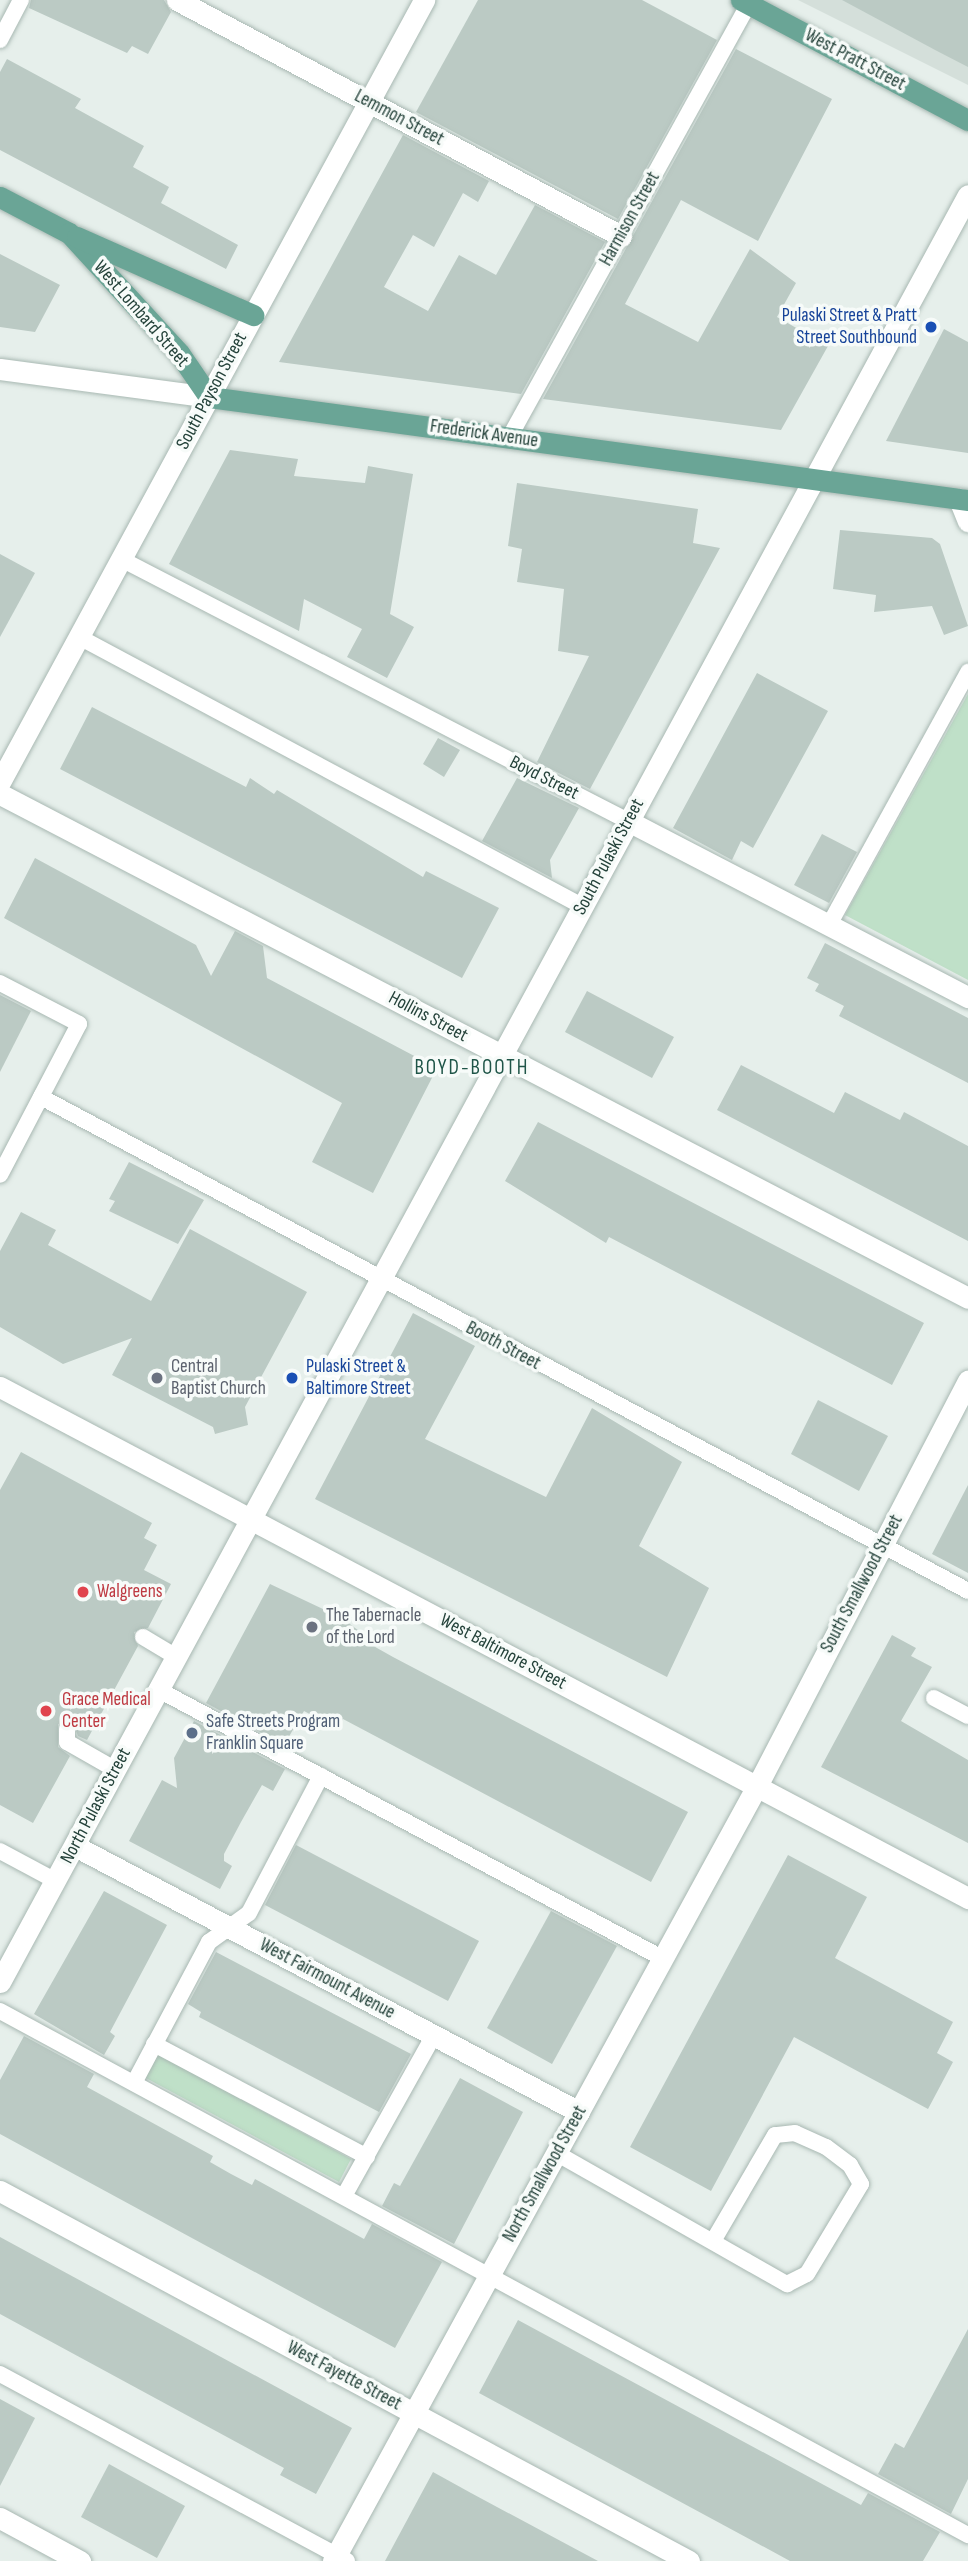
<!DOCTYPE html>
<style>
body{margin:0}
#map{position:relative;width:968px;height:2561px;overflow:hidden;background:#e6efeb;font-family:"Sofia Sans Condensed",sans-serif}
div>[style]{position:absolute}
.built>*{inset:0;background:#d4dfda}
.green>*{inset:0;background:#bfe0c8}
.building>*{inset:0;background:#bbcac4}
.roads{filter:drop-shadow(0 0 2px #a8b8b2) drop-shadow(0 0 2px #a8b8b2)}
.lane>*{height:16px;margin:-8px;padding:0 8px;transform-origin:8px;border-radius:8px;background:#fff}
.street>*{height:21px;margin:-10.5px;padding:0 10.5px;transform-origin:10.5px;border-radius:10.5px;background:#fff}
.secondary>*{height:21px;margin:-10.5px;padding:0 10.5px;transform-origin:10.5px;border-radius:10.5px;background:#fff}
.primary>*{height:21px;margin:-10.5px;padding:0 10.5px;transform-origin:10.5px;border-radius:10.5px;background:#6aa596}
.dots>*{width:19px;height:19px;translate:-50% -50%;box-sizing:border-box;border:4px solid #f7fbf9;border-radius:50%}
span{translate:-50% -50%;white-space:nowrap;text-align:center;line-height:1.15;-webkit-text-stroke:7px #f7fbf9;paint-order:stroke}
.street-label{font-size:19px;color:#24423a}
.transit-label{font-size:19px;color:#164399}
.right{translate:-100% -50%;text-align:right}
.left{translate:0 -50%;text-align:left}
.worship-label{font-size:19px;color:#5b616d}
.health-label{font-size:19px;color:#be3a42}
.service-label{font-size:19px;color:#4e5e75}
.neighbourhood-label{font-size:21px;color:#1f5548;letter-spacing:2px}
</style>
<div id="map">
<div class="built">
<div style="clip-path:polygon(798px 0,968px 0,968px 85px)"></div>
</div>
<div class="green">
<div style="clip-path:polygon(968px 694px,968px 980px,845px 915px)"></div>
<div style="clip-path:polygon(157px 2054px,351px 2159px,339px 2182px,144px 2077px)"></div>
</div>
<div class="building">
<div style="clip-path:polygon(31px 0,164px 0,171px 12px,148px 54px,132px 46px,127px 53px,29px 8px)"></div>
<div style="clip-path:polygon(478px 0,642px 0,717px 40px,618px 219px,416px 112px)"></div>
<div style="clip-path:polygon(842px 0,968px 0,968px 67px,937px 51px)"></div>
<div style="clip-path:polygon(736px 49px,832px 99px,758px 241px,681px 200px,625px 304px,698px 342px,750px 249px,796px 283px,777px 317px,828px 346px,781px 430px,543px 399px)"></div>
<div style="clip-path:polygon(7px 59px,81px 99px,75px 108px,144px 146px,133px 167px,169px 187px,161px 203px,238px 245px,226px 269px,0 150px,0 72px)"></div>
<div style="clip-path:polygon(403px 135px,489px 181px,478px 202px,463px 193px,434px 247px,413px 235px,384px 287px,428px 311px,459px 255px,496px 275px,535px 205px,605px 242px,521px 394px,279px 362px)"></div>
<div style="clip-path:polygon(0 254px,60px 285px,35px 332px,0 327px)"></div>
<div style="clip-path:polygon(944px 329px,968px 342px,968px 453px,886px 441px)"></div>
<div style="clip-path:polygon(230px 450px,298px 459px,294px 476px,365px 483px,368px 466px,413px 474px,390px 614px,414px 627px,387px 678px,347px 657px,362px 629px,304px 599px,299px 631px,169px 564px)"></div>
<div style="clip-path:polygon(517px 483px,698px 509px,693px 543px,720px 548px,590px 789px,537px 762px,589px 656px,558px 651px,564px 589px,517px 582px,522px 549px,508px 546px)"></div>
<div style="clip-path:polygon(840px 530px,932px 538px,940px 544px,968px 626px,944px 635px,932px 606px,874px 612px,876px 595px,833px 589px)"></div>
<div style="clip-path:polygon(0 554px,35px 573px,0 637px)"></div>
<div style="clip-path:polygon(757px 673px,828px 711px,753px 848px,741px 841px,732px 860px,673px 828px)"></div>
<div style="clip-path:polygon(92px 707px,246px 787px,250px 778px,274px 794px,277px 790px,423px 877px,426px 871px,499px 908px,462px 978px,60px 769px)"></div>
<div style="clip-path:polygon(438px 738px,460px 750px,444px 777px,423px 764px)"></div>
<div style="clip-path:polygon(517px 778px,579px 808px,550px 860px,552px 878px,482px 841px)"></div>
<div style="clip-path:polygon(822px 834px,857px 852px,829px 903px,794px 885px)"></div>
<div style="clip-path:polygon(35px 858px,196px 945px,211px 976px,235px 931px,263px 946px,267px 978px,437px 1068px,373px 1193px,312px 1162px,342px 1103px,4px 918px)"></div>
<div style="clip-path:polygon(825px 943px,968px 1018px,968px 1083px,839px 1016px,844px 1006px,815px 991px,819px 984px,807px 978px)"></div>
<div style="clip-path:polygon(587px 991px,674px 1037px,652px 1078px,565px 1032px)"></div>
<div style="clip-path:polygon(0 995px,31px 1011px,0 1072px)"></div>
<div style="clip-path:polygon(741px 1065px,834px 1113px,845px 1092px,900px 1120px,904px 1112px,968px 1146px,968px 1241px,717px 1110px)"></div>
<div style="clip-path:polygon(538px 1122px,924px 1323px,892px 1385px,609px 1237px,606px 1243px,505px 1181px)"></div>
<div style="clip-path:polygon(129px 1162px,204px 1200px,178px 1244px,109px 1211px,115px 1201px,109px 1199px)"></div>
<div style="clip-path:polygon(21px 1212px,56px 1230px,48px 1245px,151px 1301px,190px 1229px,307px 1292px,245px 1407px,248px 1425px,215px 1434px,213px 1427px,112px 1375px,132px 1338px,63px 1364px,0 1327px,0 1251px)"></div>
<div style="clip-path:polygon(413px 1313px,475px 1346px,425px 1439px,546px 1497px,592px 1408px,682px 1462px,639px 1546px,709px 1588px,667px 1677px,315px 1499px)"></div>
<div style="clip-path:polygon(818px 1400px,888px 1436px,859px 1491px,791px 1454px)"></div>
<div style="clip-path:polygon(21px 1452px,152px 1523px,144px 1538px,157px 1545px,144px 1570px,171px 1584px,148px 1628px,134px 1632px,138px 1646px,87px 1740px,78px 1736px,72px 1720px,58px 1724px,58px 1747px,70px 1756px,33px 1823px,0 1805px,0 1490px)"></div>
<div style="clip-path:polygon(968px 1485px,968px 1573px,932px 1554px)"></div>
<div style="clip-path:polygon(270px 1584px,342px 1618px,363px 1634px,361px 1639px,393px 1657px,688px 1812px,651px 1882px,343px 1719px,338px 1729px,304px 1711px,284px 1745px,206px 1703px)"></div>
<div style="clip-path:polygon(892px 1635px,916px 1648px,911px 1656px,932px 1667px,901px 1721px,968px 1760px,968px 1843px,821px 1767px)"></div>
<div style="clip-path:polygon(194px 1721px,285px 1769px,273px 1791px,262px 1785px,241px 1822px,224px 1854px,224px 1861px,232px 1866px,220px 1889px,129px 1841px,162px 1780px,177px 1788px,174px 1758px)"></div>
<div style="clip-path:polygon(296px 1845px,479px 1941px,448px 2001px,265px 1905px)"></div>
<div style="clip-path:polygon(788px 1855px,867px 1897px,835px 1958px,953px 2022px,937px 2053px,953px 2062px,928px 2109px,794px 2037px,711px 2191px,630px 2147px)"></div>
<div style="clip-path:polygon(104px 1891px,167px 1925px,110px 2032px,115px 2036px,104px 2055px,34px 2014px)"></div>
<div style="clip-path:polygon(551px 1911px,617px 1946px,552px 2064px,487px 2028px)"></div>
<div style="clip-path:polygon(216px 1952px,411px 2054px,379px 2112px,199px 2017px,201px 2012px,188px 2004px)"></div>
<div style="clip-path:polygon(24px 2036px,94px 2074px,87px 2087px,213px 2156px,210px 2162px,231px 2174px,252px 2185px,255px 2179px,364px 2239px,372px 2224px,442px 2262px,395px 2348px,0 2134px,0 2080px)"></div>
<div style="clip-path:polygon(460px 2078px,523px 2112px,454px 2244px,382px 2206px,394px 2183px,400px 2186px)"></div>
<div style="clip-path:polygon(0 2237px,352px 2428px,316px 2494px,280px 2475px,284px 2468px,0 2314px)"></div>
<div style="clip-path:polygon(518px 2320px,861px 2505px,868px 2493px,940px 2532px,923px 2561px,790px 2561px,479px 2393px)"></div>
<div style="clip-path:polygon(968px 2329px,968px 2479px,951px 2514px,878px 2474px,895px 2443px,904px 2448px)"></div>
<div style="clip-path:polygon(0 2399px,35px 2418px,0 2486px)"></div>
<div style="clip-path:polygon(109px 2464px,185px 2506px,157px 2558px,81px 2517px)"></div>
<div style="clip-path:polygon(433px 2472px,471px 2493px,598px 2561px,385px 2561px)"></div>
</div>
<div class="roads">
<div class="lane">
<div style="left:0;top:40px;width:45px;rotate:-62.3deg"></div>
<div style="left:509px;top:438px;width:496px;rotate:-61.1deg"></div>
<div style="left:121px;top:559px;width:571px;rotate:27.33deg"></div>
<div style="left:79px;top:637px;width:570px;rotate:28.14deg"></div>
<div style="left:829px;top:925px;width:289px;rotate:-61.2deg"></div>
<div style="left:0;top:983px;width:89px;rotate:27.4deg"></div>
<div style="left:79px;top:1024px;width:170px;rotate:117.6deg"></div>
<div style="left:41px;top:1097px;width:1050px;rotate:28.05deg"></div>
<div style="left:143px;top:1637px;width:37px;rotate:31deg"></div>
<div style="left:157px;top:1689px;width:572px;rotate:28.04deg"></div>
<div style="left:934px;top:1698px;width:38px;rotate:28deg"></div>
<div style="left:67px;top:1729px;width:13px;rotate:90deg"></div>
<div style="left:67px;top:1742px;width:56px;rotate:29.7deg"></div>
<div style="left:0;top:1851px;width:64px;rotate:28.2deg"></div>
<div style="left:0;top:2011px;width:1101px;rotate:28.43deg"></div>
<div style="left:154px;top:2044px;width:241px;rotate:27.9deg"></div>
<div style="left:134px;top:2083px;width:160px;rotate:-62deg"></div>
<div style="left:209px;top:1942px;width:49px;rotate:-35.9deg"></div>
<div style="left:249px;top:1913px;width:155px;rotate:-62.3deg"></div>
<div style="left:556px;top:2153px;width:266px;rotate:29.6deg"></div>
<div style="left:787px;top:2284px;width:22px;rotate:-27deg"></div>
<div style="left:807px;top:2274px;width:105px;rotate:-59deg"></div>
<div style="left:861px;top:2184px;width:22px;rotate:-120deg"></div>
<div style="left:850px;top:2165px;width:30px;rotate:-143deg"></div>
<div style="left:826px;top:2147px;width:34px;rotate:-156deg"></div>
<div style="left:795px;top:2133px;width:20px;rotate:174deg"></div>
<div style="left:775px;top:2135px;width:123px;rotate:120.3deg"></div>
<div style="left:344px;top:2196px;width:184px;rotate:-60.8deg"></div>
<div style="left:0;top:2374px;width:394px;rotate:28.3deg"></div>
</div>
<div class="street">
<div style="left:177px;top:0;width:503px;rotate:27.99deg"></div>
<div style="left:0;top:369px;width:211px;rotate:7.6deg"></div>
<div style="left:959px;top:499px;width:24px;rotate:68deg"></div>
<div style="left:0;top:782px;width:890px;rotate:-61.53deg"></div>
<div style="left:0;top:794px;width:1091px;rotate:27.5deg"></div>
<div style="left:628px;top:821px;width:383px;rotate:27.4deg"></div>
<div style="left:75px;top:1846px;width:570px;rotate:27.82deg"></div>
<div style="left:0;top:2518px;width:91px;rotate:28.3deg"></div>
<div style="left:333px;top:2561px;width:883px;rotate:-61.32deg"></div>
<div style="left:757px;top:1786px;width:457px;rotate:-62.5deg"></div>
</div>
<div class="secondary">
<div style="left:0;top:1387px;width:1095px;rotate:27.83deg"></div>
<div style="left:0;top:1982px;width:2032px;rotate:-61.56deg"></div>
<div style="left:0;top:2191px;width:782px;rotate:28.24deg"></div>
</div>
<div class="primary">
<div style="left:741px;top:0;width:257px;rotate:27.9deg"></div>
<div style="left:0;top:197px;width:78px;rotate:27.6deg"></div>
<div style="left:69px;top:233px;width:163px;rotate:47.5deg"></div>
<div style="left:179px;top:353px;width:53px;rotate:55.7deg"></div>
<div style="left:209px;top:397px;width:766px;rotate:7.73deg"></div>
<div style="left:77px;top:237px;width:193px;rotate:23.9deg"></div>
</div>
</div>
<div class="dots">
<div style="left:931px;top:327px;background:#1a4fb4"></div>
<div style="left:157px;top:1378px;background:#6b7280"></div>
<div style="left:292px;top:1378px;background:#1a4fb4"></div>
<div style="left:83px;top:1592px;background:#e0444e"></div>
<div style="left:312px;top:1627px;background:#6b7280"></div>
<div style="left:46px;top:1711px;background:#e0444e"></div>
<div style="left:192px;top:1733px;background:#5c6f8a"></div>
</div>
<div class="street-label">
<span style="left:855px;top:60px;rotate:28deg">West Pratt Street</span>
<span style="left:399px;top:118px;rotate:28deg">Lemmon Street</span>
<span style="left:630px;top:219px;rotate:-61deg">Harmison Street</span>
<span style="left:141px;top:314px;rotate:49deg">West Lombard Street</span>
<span style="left:212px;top:391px;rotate:-62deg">South Payson Street</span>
<span style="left:484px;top:434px;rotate:8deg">Frederick Avenue</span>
<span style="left:544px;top:778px;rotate:27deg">Boyd Street</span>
<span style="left:609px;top:857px;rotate:-62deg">South Pulaski Street</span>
<span style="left:428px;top:1017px;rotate:28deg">Hollins Street</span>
<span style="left:503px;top:1346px;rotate:28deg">Booth Street</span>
<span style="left:862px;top:1584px;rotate:-62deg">South Smallwood Street</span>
<span style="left:503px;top:1652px;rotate:28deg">West Baltimore Street</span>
<span style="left:96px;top:1806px;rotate:-62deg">North Pulaski Street</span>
<span style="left:327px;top:1979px;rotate:28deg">West Fairmount Avenue</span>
<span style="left:545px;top:2174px;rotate:-61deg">North Smallwood Street</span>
<span style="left:344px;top:2376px;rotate:28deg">West Fayette Street</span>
</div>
<div class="transit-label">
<span class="right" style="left:917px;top:327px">Pulaski Street &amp; Pratt<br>Street Southbound</span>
<span class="left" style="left:306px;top:1378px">Pulaski Street &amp;<br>Baltimore Street</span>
</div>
<div class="worship-label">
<span class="left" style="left:171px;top:1378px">Central<br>Baptist Church</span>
<span class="left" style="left:326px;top:1627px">The Tabernacle<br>of the Lord</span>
</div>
<div class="health-label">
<span class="left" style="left:97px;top:1592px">Walgreens</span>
<span class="left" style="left:62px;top:1711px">Grace Medical<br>Center</span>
</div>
<div class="service-label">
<span class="left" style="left:206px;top:1733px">Safe Streets Program<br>Franklin Square</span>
</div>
<div class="neighbourhood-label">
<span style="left:472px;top:1068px">BOYD-BOOTH</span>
</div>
</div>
